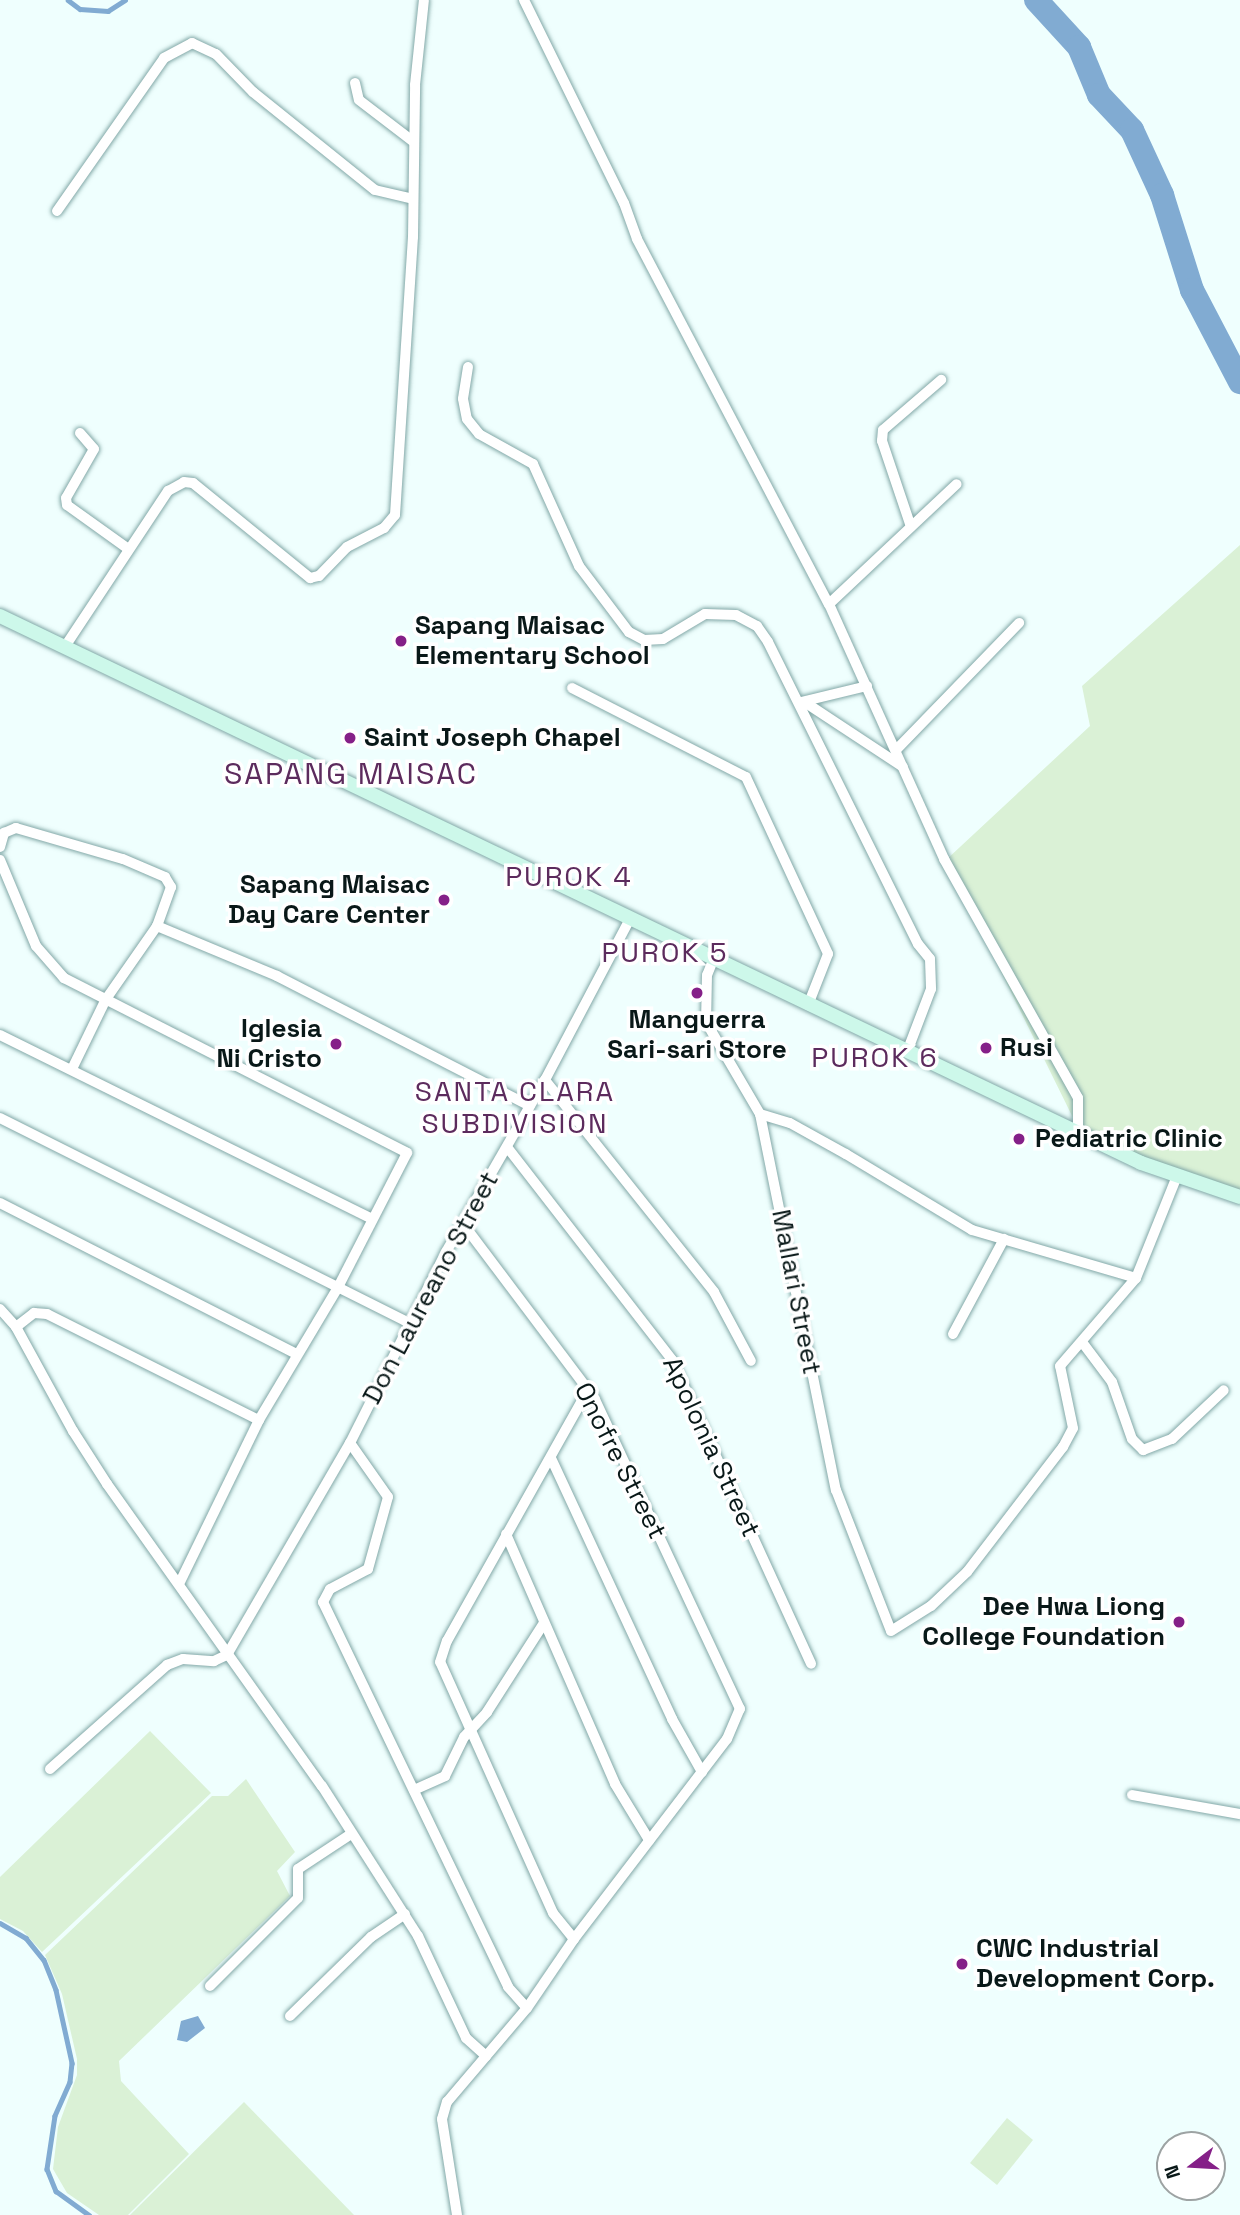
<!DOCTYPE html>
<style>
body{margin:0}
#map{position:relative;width:1240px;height:2215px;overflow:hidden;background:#effffe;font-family:"Space Grotesk",sans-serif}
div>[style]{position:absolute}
.green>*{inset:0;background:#daf1d6}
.water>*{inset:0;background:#81abd2}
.stream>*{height:4.5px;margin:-2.25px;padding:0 2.25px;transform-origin:2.25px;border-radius:2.25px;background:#81abd2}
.river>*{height:24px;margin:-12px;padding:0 12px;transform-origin:12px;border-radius:12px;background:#81abd2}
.roads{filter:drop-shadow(0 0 2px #82a8a7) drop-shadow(0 0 2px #82a8a7)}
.minor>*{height:10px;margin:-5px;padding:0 5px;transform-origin:5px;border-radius:5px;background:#fff}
.secondary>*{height:14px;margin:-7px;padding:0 7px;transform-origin:7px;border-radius:7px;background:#cdf8ea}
.dots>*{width:19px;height:19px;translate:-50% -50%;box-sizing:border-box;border:4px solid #fff;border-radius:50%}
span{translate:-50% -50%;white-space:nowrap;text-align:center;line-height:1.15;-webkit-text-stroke:7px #fff;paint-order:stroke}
.poi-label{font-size:26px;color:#091818;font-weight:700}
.left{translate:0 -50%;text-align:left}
.right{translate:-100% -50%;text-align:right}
.street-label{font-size:26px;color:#091818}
.neighbourhood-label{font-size:28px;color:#5c2b5d;letter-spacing:2px}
.quarter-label{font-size:30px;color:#5c2b5d;letter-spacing:2px}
.north{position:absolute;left:1156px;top:2131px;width:70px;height:70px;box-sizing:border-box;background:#fff;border:2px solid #9da3a3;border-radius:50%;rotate:253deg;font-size:19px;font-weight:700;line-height:28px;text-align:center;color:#091818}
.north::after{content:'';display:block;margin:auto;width:24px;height:32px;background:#852088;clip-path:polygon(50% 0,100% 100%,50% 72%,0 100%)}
</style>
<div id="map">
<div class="green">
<div style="clip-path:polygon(1240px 545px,1240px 1194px,1168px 1170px,1079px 1130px,946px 860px,1090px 726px,1082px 686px)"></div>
<div style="clip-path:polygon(150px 1731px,211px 1793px,42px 1952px,23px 1931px,0 1919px,0 1877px)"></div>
<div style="clip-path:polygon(246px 1779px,295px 1852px,277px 1871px,290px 1896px,119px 2061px,121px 2081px,189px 2154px,128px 2215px,99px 2215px,67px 2193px,53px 2169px,58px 2127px,77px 2075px,77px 2059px,62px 1994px,45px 1955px,212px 1796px,228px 1796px)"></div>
<div style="clip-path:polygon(244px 2102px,354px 2215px,130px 2215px)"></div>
<div style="clip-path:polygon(1007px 2118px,1033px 2140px,997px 2185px,970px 2163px)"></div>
</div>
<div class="water">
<div style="clip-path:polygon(198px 2016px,205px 2028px,187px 2042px,177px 2040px,181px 2021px)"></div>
</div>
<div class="stream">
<div style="left:68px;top:0;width:15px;rotate:37deg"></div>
<div style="left:80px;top:9px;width:28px;rotate:4deg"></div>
<div style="left:108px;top:11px;width:20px;rotate:-33deg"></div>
<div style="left:0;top:1923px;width:30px;rotate:30deg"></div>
<div style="left:26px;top:1938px;width:28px;rotate:51deg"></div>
<div style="left:44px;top:1960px;width:32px;rotate:68deg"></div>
<div style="left:56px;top:1990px;width:75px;rotate:77.6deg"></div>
<div style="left:72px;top:2063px;width:19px;rotate:96deg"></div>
<div style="left:70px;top:2082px;width:37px;rotate:114deg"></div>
<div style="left:55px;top:2116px;width:54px;rotate:98.6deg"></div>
<div style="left:47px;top:2169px;width:24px;rotate:68deg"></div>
<div style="left:56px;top:2191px;width:41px;rotate:36deg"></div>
</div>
<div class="river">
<div style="left:1036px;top:0;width:64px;rotate:47.5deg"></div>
<div style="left:1079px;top:47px;width:52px;rotate:67.4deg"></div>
<div style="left:1099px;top:95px;width:48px;rotate:46.7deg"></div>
<div style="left:1132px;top:130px;width:72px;rotate:65.2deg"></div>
<div style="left:1162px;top:195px;width:100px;rotate:72.5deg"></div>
<div style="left:1192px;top:290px;width:104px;rotate:62.4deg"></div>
</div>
<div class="roads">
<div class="minor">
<div style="left:524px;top:0;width:226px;rotate:63.8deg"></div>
<div style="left:624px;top:203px;width:38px;rotate:70deg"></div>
<div style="left:637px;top:239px;width:412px;rotate:62.3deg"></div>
<div style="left:829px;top:604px;width:280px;rotate:65.7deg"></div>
<div style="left:944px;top:859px;width:274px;rotate:60.7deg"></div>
<div style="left:1078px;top:1098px;width:35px;rotate:90deg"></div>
<div style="left:355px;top:83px;width:17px;rotate:77deg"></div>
<div style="left:359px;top:100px;width:69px;rotate:37.4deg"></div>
<div style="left:57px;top:211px;width:187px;rotate:-55deg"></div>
<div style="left:164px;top:58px;width:32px;rotate:-28deg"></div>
<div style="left:192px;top:43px;width:26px;rotate:25deg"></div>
<div style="left:216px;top:54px;width:53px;rotate:45.8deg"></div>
<div style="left:253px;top:92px;width:156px;rotate:38.8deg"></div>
<div style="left:375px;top:190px;width:39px;rotate:13deg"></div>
<div style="left:468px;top:367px;width:32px;rotate:99deg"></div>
<div style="left:463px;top:399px;width:20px;rotate:79deg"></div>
<div style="left:467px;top:419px;width:19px;rotate:51deg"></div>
<div style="left:479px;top:434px;width:62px;rotate:29.1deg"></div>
<div style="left:533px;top:464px;width:112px;rotate:65.7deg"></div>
<div style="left:579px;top:566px;width:83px;rotate:52.9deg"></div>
<div style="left:629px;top:632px;width:17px;rotate:28deg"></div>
<div style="left:644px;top:640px;width:19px;rotate:-3deg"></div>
<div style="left:663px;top:639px;width:49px;rotate:-30.8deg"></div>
<div style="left:705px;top:614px;width:31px;rotate:2deg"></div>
<div style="left:736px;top:615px;width:24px;rotate:28deg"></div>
<div style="left:757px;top:626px;width:19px;rotate:55deg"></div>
<div style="left:768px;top:642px;width:337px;rotate:63.6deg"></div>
<div style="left:918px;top:944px;width:19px;rotate:51deg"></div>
<div style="left:930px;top:959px;width:30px;rotate:88deg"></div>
<div style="left:931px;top:989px;width:67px;rotate:110.9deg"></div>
<div style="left:80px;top:433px;width:21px;rotate:49deg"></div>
<div style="left:94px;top:449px;width:56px;rotate:119.7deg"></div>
<div style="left:66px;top:498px;width:7px;rotate:82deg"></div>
<div style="left:67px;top:505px;width:74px;rotate:35.6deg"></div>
<div style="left:910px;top:524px;width:88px;rotate:-108.6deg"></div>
<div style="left:882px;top:441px;width:11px;rotate:-85deg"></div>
<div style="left:883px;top:430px;width:77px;rotate:-40.8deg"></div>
<div style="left:829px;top:604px;width:175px;rotate:-43.2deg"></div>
<div style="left:66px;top:645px;width:185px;rotate:-56.5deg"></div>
<div style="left:168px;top:491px;width:18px;rotate:-29deg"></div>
<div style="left:184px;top:482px;width:9px;rotate:6deg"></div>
<div style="left:193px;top:483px;width:151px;rotate:39.1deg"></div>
<div style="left:310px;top:578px;width:9px;rotate:-13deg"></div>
<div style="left:319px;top:576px;width:40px;rotate:-46deg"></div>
<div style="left:347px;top:547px;width:42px;rotate:-27.2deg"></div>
<div style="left:384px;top:528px;width:17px;rotate:-50deg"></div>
<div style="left:395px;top:515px;width:279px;rotate:-86.3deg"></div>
<div style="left:413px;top:237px;width:152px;rotate:-89.2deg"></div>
<div style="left:415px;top:85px;width:85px;rotate:-84deg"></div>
<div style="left:572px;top:688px;width:195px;rotate:27.1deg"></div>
<div style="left:746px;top:777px;width:195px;rotate:65.1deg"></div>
<div style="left:828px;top:954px;width:55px;rotate:111.4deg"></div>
<div style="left:801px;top:702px;width:68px;rotate:-13.6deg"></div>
<div style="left:806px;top:703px;width:116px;rotate:33.4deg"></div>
<div style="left:896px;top:750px;width:177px;rotate:-45.9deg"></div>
<div style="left:0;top:847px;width:15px;rotate:-74deg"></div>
<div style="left:4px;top:833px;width:13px;rotate:-23deg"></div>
<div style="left:16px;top:828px;width:111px;rotate:16.2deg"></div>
<div style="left:123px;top:859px;width:46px;rotate:23.2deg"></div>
<div style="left:165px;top:877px;width:12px;rotate:59deg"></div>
<div style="left:171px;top:887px;width:41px;rotate:109.7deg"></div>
<div style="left:157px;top:926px;width:89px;rotate:124.9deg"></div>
<div style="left:106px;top:999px;width:78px;rotate:115.9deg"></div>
<div style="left:0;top:860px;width:93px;rotate:67.3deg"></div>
<div style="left:36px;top:946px;width:43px;rotate:48.8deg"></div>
<div style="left:64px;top:978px;width:385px;rotate:27deg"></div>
<div style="left:407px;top:1153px;width:153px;rotate:117.2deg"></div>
<div style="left:337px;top:1289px;width:152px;rotate:120.8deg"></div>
<div style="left:259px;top:1420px;width:182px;rotate:116deg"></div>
<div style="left:157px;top:926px;width:130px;rotate:22.6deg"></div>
<div style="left:277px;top:976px;width:284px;rotate:27.2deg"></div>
<div style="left:714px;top:958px;width:18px;rotate:112deg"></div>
<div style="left:707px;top:975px;width:47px;rotate:91.2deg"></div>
<div style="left:706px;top:1022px;width:107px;rotate:59.6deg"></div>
<div style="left:760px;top:1114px;width:384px;rotate:78.6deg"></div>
<div style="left:836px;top:1490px;width:151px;rotate:68.7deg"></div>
<div style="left:891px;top:1631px;width:47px;rotate:-32deg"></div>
<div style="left:931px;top:1606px;width:50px;rotate:-43.4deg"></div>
<div style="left:967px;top:1572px;width:158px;rotate:-52.5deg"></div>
<div style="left:1063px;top:1447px;width:21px;rotate:-62deg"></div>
<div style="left:1073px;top:1428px;width:63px;rotate:-101.8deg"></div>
<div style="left:1060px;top:1366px;width:116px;rotate:-49.2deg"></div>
<div style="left:1136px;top:1278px;width:110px;rotate:-68.1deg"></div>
<div style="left:0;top:1035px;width:413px;rotate:26.3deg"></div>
<div style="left:545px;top:1080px;width:271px;rotate:51.4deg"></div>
<div style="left:714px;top:1292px;width:78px;rotate:61.8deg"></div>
<div style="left:760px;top:1114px;width:31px;rotate:17deg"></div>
<div style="left:790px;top:1123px;width:64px;rotate:29deg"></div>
<div style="left:846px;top:1154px;width:147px;rotate:31.1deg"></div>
<div style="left:972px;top:1230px;width:171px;rotate:16.3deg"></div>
<div style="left:0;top:1118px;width:457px;rotate:26.6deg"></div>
<div style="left:507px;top:1147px;width:269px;rotate:52.2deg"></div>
<div style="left:672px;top:1360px;width:334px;rotate:65.4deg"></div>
<div style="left:0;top:1203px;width:330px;rotate:27deg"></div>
<div style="left:0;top:1309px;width:24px;rotate:48deg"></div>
<div style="left:16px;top:1327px;width:119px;rotate:61.3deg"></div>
<div style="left:73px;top:1431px;width:63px;rotate:57.3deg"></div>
<div style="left:107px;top:1484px;width:371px;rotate:54.6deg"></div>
<div style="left:322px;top:1786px;width:178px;rotate:57.4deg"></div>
<div style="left:418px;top:1936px;width:113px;rotate:64.8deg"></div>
<div style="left:466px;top:2038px;width:27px;rotate:42deg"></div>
<div style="left:16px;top:1327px;width:23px;rotate:-38deg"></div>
<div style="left:34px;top:1313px;width:13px;rotate:4deg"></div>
<div style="left:47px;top:1314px;width:237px;rotate:26.6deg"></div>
<div style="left:953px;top:1334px;width:108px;rotate:-61.8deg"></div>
<div style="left:1082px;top:1342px;width:50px;rotate:53.1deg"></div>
<div style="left:1112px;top:1382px;width:60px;rotate:70.7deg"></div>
<div style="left:1132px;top:1439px;width:16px;rotate:45deg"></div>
<div style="left:1143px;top:1450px;width:31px;rotate:-21deg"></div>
<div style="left:1172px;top:1439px;width:71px;rotate:-43.3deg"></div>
<div style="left:350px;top:1443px;width:66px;rotate:54.9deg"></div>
<div style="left:388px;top:1497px;width:75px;rotate:105.5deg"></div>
<div style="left:368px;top:1569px;width:43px;rotate:152.2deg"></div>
<div style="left:330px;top:1589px;width:15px;rotate:118deg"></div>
<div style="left:323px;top:1602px;width:427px;rotate:64.3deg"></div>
<div style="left:508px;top:1987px;width:28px;rotate:48deg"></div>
<div style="left:551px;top:1458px;width:288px;rotate:65.1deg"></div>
<div style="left:672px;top:1719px;width:61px;rotate:60.5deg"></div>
<div style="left:506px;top:1534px;width:273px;rotate:66.4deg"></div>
<div style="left:615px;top:1784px;width:66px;rotate:58.7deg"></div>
<div style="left:50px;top:1769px;width:157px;rotate:-41.6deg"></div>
<div style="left:167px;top:1665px;width:17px;rotate:-21deg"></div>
<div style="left:183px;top:1659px;width:31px;rotate:4deg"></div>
<div style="left:214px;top:1661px;width:14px;rotate:-25deg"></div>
<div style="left:227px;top:1655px;width:245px;rotate:-59.9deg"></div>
<div style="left:350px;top:1443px;width:214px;rotate:-63.3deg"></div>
<div style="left:446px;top:1252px;width:198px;rotate:-60.1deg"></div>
<div style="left:545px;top:1080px;width:184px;rotate:-62.2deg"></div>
<div style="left:414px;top:1790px;width:34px;rotate:-24deg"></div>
<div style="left:445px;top:1776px;width:43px;rotate:-64deg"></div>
<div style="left:464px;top:1737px;width:34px;rotate:-47deg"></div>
<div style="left:487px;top:1712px;width:106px;rotate:-57.4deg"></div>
<div style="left:1132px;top:1795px;width:110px;rotate:10deg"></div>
<div style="left:574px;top:1939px;width:33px;rotate:-129deg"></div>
<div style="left:553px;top:1913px;width:275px;rotate:-114.2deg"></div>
<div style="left:440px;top:1662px;width:22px;rotate:-72deg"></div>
<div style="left:447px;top:1641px;width:288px;rotate:-60.7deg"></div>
<div style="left:210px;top:1986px;width:124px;rotate:-45deg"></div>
<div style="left:298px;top:1898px;width:29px;rotate:-90deg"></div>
<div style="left:298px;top:1869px;width:64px;rotate:-33.4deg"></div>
<div style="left:290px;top:2016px;width:113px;rotate:-44.3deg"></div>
<div style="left:371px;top:1937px;width:41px;rotate:-34.1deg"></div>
<div style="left:457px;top:2215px;width:97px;rotate:-98.9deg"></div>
<div style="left:442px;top:2119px;width:18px;rotate:-74deg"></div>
<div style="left:447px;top:2102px;width:123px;rotate:-49.6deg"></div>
<div style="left:527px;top:2008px;width:83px;rotate:-55.7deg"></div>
<div style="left:574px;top:1939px;width:252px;rotate:-52.6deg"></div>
<div style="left:727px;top:1739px;width:33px;rotate:-67deg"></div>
<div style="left:740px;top:1709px;width:342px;rotate:-115.1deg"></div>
<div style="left:595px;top:1399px;width:219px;rotate:-127deg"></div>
</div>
<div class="secondary">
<div style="left:0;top:616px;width:1265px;rotate:25.61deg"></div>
<div style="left:1141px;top:1163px;width:105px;rotate:19deg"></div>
</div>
</div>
<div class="dots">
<div style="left:401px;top:641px;background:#852088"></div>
<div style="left:350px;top:738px;background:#852088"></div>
<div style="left:444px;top:900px;background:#852088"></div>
<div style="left:697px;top:993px;background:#852088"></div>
<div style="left:336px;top:1044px;background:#852088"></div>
<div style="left:986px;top:1048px;background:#852088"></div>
<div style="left:1019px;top:1139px;background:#852088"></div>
<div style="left:1179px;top:1622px;background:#852088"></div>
<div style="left:962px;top:1964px;background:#852088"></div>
</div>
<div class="poi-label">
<span class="left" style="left:415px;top:641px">Sapang Maisac<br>Elementary School</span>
<span class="left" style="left:364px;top:738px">Saint Joseph Chapel</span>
<span class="right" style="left:430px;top:900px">Sapang Maisac<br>Day Care Center</span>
<span style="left:697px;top:1035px">Manguerra<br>Sari-sari Store</span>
<span class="right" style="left:322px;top:1044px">Iglesia<br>Ni Cristo</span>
<span class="left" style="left:1000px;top:1048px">Rusi</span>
<span class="left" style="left:1035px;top:1139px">Pediatric Clinic</span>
<span class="right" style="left:1165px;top:1622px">Dee Hwa Liong<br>College Foundation</span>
<span class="left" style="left:976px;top:1964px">CWC Industrial<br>Development Corp.</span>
</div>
<div class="street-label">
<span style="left:431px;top:1288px;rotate:-62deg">Don Laureano Street</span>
<span style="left:796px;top:1292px;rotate:79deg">Mallari Street</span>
<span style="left:711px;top:1447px;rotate:65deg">Apolonia Street</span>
<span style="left:620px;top:1461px;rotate:63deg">Onofre Street</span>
</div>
<div class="neighbourhood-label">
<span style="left:569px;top:876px">PUROK 4</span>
<span style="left:665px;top:952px">PUROK 5</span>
<span style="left:875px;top:1057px">PUROK 6</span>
<span style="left:515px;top:1107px">SANTA CLARA<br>SUBDIVISION</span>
</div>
<div class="quarter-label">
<span style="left:351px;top:774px">SAPANG MAISAC</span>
</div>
<div class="north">N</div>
</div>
